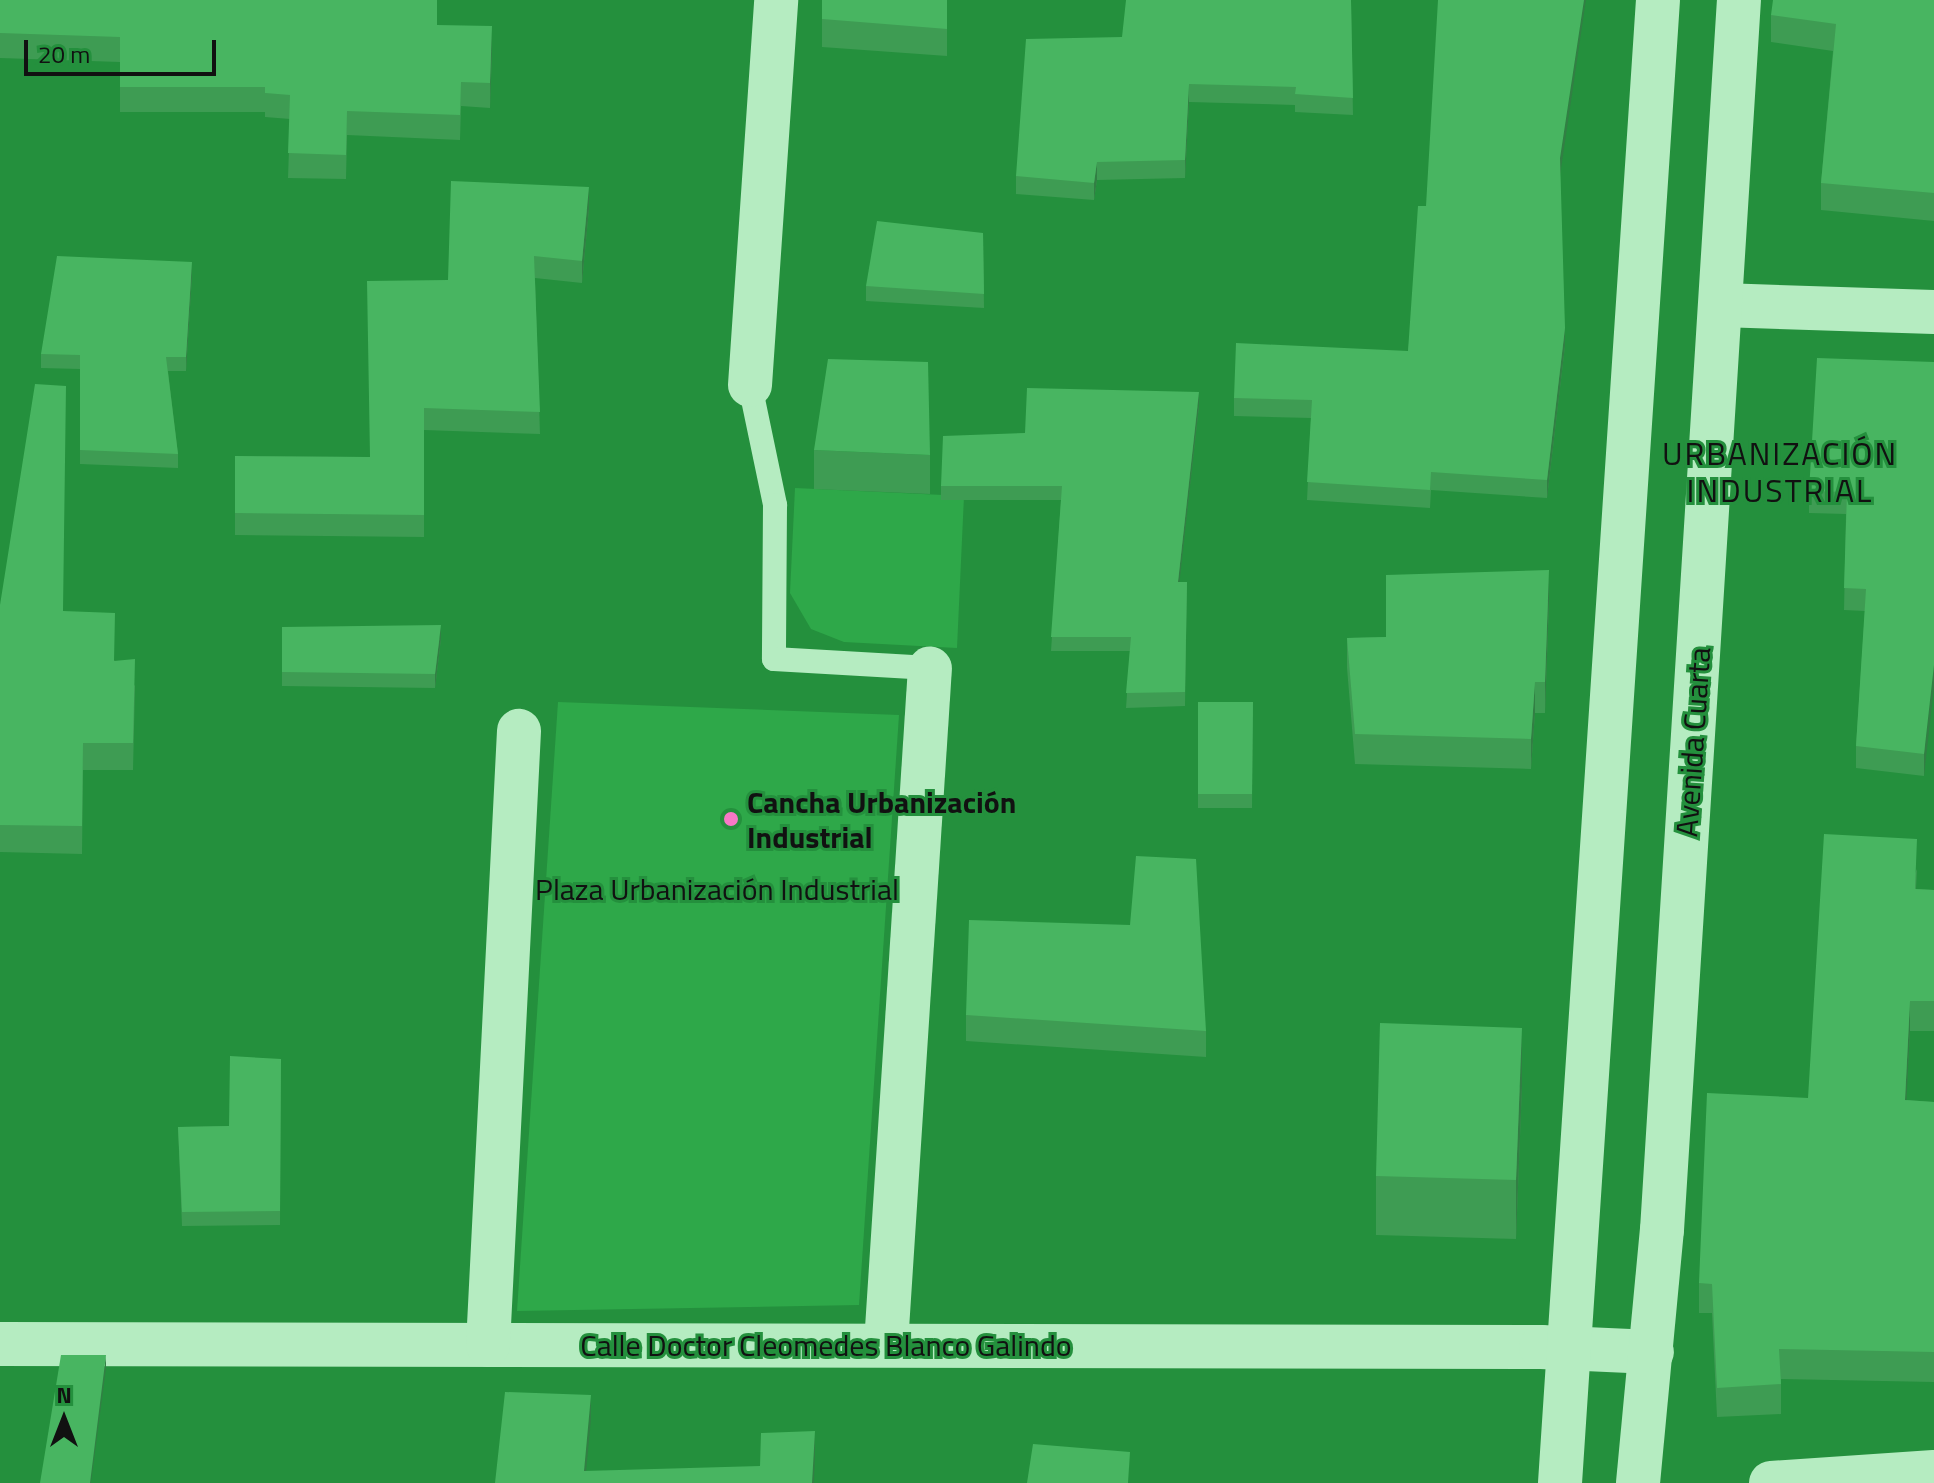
<!DOCTYPE html>
<meta charset="utf-8">
<style>
body{margin:0}
#map{position:relative;width:1934px;height:1483px;overflow:hidden;background:#24903d;font-family:"Titillium Web",sans-serif}
div>[style]{position:absolute}
.green>*{inset:0;background:#2ea849}
.service>*{height:24px;margin:-12px;padding:0 12px;transform-origin:12px;border-radius:12px;background:#b5ecc1}
.minor>*{height:44px;margin:-22px;padding:0 22px;transform-origin:22px;border-radius:22px;background:#b5ecc1}
.tertiary>*{height:44px;margin:-22px;padding:0 22px;transform-origin:22px;border-radius:22px;background:#b5ecc1}
.wall>*{inset:0;background:#3e9c53}
.shaded-wall>*{inset:0;background:#327f44}
.building>*{inset:0;background:#48b561}
.dots>*{width:22px;height:22px;translate:-50% -50%;box-sizing:border-box;border:4px solid #24903d;border-radius:50%}
span{translate:-50% -50%;white-space:nowrap;text-align:center;line-height:1.15;-webkit-text-stroke:6px #24903d;paint-order:stroke}
.street-label{font-size:30px;color:#111}
.poi-label{font-size:30px;color:#111;font-weight:700}
.left{translate:0 -50%;text-align:left}
.park-label{font-size:30px;color:#111}
.neighbourhood-label{font-size:32px;color:#111;letter-spacing:2px}
.north{position:absolute;left:24px;top:1379px;width:80px;height:80px;-webkit-text-stroke:6px #24903d;paint-order:stroke;rotate:0deg;font-size:22px;font-weight:700;line-height:32px;text-align:center;color:#111}
.north::after{content:'';display:block;margin:auto;width:28px;height:36px;background:#111;clip-path:polygon(50% 0,100% 100%,50% 72%,0 100%)}
.scale{position:absolute;left:24px;top:40px;width:192px;height:36px;box-sizing:border-box;border:4px solid #111;border-top:0;padding-left:10px;font-size:24px;line-height:28px;white-space:nowrap;color:#111;-webkit-text-stroke:6px #24903d;paint-order:stroke}
</style>
<div id="map">
<div class="green">
<div style="clip-path:polygon(795px 488px,964px 496px,957px 648px,844px 642px,811px 629px,790px 593px)"></div>
<div style="clip-path:polygon(558px 702px,899px 715px,859px 1305px,517px 1311px)"></div>
</div>
<div class="service">
<div style="left:750px;top:385px;width:123px;rotate:78.2deg"></div>
<div style="left:775px;top:505px;width:154px;rotate:90.4deg"></div>
<div style="left:774px;top:659px;width:156px;rotate:3.3deg"></div>
</div>
<div class="minor">
<div style="left:1721px;top:305px;width:213px;rotate:1.9deg"></div>
<div style="left:750px;top:385px;width:386px;rotate:-86.1deg"></div>
<div style="left:0;top:1344px;width:1541px;rotate:0.11deg"></div>
<div style="left:1541px;top:1347px;width:111px;rotate:2.6deg"></div>
<div style="left:886px;top:1344px;width:677px;rotate:-86.28deg"></div>
<div style="left:488px;top:1345px;width:615px;rotate:-87.11deg"></div>
<div style="left:1771px;top:1483px;width:163px;rotate:-3.9deg"></div>
</div>
<div class="tertiary">
<div style="left:1560px;top:1483px;width:1486px;rotate:-86.22deg"></div>
<div style="left:1638px;top:1483px;width:254px;rotate:-84.6deg"></div>
<div style="left:1662px;top:1230px;width:1232px;rotate:-86.42deg"></div>
</div>
<div class="wall">
<div style="clip-path:polygon(0 0,437px 25px,492px 51px,490px 108px,461px 106px,460px 140px,347px 135px,346px 179px,288px 178px,290px 119px,265px 117px,265px 112px,120px 112px,120px 62px,0 58px)"></div>
<div style="clip-path:polygon(822px 0,947px 0,947px 56px,822px 47px)"></div>
<div style="clip-path:polygon(1351px 0,1353px 115px,1295px 112px,1295px 105px,1189px 102px,1185px 178px,1097px 180px,1094px 200px,1016px 194px,1016px 176px,1122px 37px)"></div>
<div style="clip-path:polygon(1934px 0,1934px 221px,1821px 210px,1821px 183px,1833px 51px,1771px 42px,1771px 15px)"></div>
<div style="clip-path:polygon(1560px 173px,1565px 346px,1547px 498px,1431px 490px,1430px 508px,1307px 500px,1311px 418px,1234px 416px,1234px 398px,1408px 351px,1426px 206px)"></div>
<div style="clip-path:polygon(589px 209px,582px 283px,535px 278px,540px 434px,424px 430px,424px 537px,235px 535px,235px 456px,370px 457px,448px 280px)"></div>
<div style="clip-path:polygon(983px 233px,984px 308px,866px 301px,866px 286px)"></div>
<div style="clip-path:polygon(192px 276px,186px 371px,168px 371px,178px 454px,178px 468px,80px 464px,80px 369px,41px 368px,41px 354px)"></div>
<div style="clip-path:polygon(1934px 362px,1924px 776px,1856px 768px,1856px 746px,1865px 611px,1844px 610px,1846px 514px,1809px 513px,1809px 491px)"></div>
<div style="clip-path:polygon(1199px 406px,1179px 582px,1187px 582px,1185px 706px,1126px 708px,1130px 651px,1051px 651px,1061px 500px,941px 500px,941px 486px,1025px 433px)"></div>
<div style="clip-path:polygon(814px 450px,930px 455px,930px 494px,814px 489px)"></div>
<div style="clip-path:polygon(1549px 601px,1545px 713px,1535px 713px,1531px 769px,1355px 764px,1347px 668px,1347px 638px,1386px 637px)"></div>
<div style="clip-path:polygon(0 605px,63px 611px,115px 661px,135px 686px,133px 770px,83px 770px,82px 854px,0 852px)"></div>
<div style="clip-path:polygon(282px 627px,441px 639px,435px 688px,282px 686px)"></div>
<div style="clip-path:polygon(1198px 702px,1253px 702px,1252px 808px,1198px 808px)"></div>
<div style="clip-path:polygon(1917px 869px,1916px 889px,1934px 890px,1934px 1031px,1910px 1031px,1906px 1100px,1934px 1102px,1934px 1382px,1781px 1379px,1781px 1414px,1717px 1417px,1712px 1313px,1699px 1313px,1699px 1283px,1808px 1098px)"></div>
<div style="clip-path:polygon(1130px 925px,1206px 1031px,1206px 1057px,966px 1041px,966px 1015px)"></div>
<div style="clip-path:polygon(281px 1059px,280px 1225px,182px 1226px,178px 1127px,229px 1126px)"></div>
<div style="clip-path:polygon(1522px 1086px,1516px 1239px,1376px 1235px,1376px 1176px)"></div>
</div>
<div class="shaded-wall">
<div style="clip-path:polygon(1584px 0,1586px 0,1560px 176px,1560px 158px)"></div>
<div style="clip-path:polygon(492px 26px,492px 51px,490px 108px,490px 83px)"></div>
<div style="clip-path:polygon(1189px 84px,1189px 102px,1185px 178px,1185px 160px)"></div>
<div style="clip-path:polygon(1097px 162px,1097px 180px,1094px 200px,1094px 183px)"></div>
<div style="clip-path:polygon(589px 187px,589px 209px,582px 283px,582px 261px)"></div>
<div style="clip-path:polygon(192px 262px,192px 276px,186px 371px,186px 357px)"></div>
<div style="clip-path:polygon(1565px 328px,1565px 346px,1547px 498px,1547px 480px)"></div>
<div style="clip-path:polygon(1199px 392px,1199px 406px,1178px 596px,1178px 582px)"></div>
<div style="clip-path:polygon(1549px 570px,1549px 601px,1545px 713px,1545px 682px)"></div>
<div style="clip-path:polygon(441px 625px,441px 639px,435px 688px,435px 674px)"></div>
<div style="clip-path:polygon(1934px 665px,1934px 688px,1924px 776px,1924px 754px)"></div>
<div style="clip-path:polygon(1535px 682px,1535px 713px,1531px 769px,1531px 739px)"></div>
<div style="clip-path:polygon(1910px 1001px,1910px 1031px,1905px 1130px,1905px 1100px)"></div>
<div style="clip-path:polygon(1522px 1028px,1522px 1086px,1516px 1239px,1516px 1180px)"></div>
<div style="clip-path:polygon(106px 1355px,106px 1369px,91px 1483px,90px 1483px)"></div>
<div style="clip-path:polygon(591px 1395px,591px 1420px,585px 1483px,584px 1471px)"></div>
<div style="clip-path:polygon(815px 1431px,815px 1456px,814px 1483px,812px 1483px)"></div>
</div>
<div class="building">
<div style="clip-path:polygon(0 0,437px 0,437px 25px,492px 26px,490px 83px,461px 82px,460px 115px,347px 111px,346px 155px,288px 153px,290px 95px,265px 93px,265px 87px,120px 87px,120px 37px,0 33px)"></div>
<div style="clip-path:polygon(822px 0,947px 0,947px 29px,822px 19px)"></div>
<div style="clip-path:polygon(1126px 0,1351px 0,1353px 98px,1295px 94px,1296px 87px,1189px 84px,1185px 160px,1097px 162px,1094px 183px,1016px 176px,1026px 39px,1122px 37px)"></div>
<div style="clip-path:polygon(1438px 0,1584px 0,1560px 158px,1565px 328px,1547px 480px,1431px 472px,1430px 490px,1307px 482px,1312px 400px,1234px 398px,1236px 343px,1408px 351px,1418px 206px,1426px 206px)"></div>
<div style="clip-path:polygon(1773px 0,1934px 0,1934px 193px,1821px 183px,1836px 24px,1771px 15px)"></div>
<div style="clip-path:polygon(451px 181px,589px 187px,582px 261px,534px 256px,540px 412px,424px 408px,424px 515px,235px 513px,235px 456px,370px 457px,367px 281px,448px 280px)"></div>
<div style="clip-path:polygon(877px 221px,983px 233px,984px 294px,866px 286px)"></div>
<div style="clip-path:polygon(57px 256px,192px 262px,186px 357px,166px 357px,178px 454px,80px 450px,80px 355px,41px 354px)"></div>
<div style="clip-path:polygon(1817px 358px,1934px 362px,1934px 665px,1924px 754px,1856px 746px,1866px 589px,1844px 588px,1847px 492px,1809px 491px)"></div>
<div style="clip-path:polygon(828px 359px,928px 362px,930px 455px,814px 450px)"></div>
<div style="clip-path:polygon(35px 384px,66px 386px,63px 611px,115px 613px,114px 661px,135px 659px,133px 743px,83px 743px,82px 826px,0 825px,0 605px)"></div>
<div style="clip-path:polygon(1027px 388px,1199px 392px,1178px 582px,1187px 582px,1185px 692px,1126px 693px,1131px 637px,1051px 637px,1062px 486px,941px 486px,943px 436px,1025px 433px)"></div>
<div style="clip-path:polygon(1549px 570px,1545px 682px,1535px 682px,1531px 739px,1355px 734px,1347px 638px,1386px 637px,1386px 575px)"></div>
<div style="clip-path:polygon(441px 625px,435px 674px,282px 672px,282px 627px)"></div>
<div style="clip-path:polygon(1198px 702px,1253px 702px,1252px 794px,1198px 794px)"></div>
<div style="clip-path:polygon(1824px 834px,1917px 839px,1915px 889px,1934px 890px,1934px 1001px,1910px 1001px,1905px 1100px,1934px 1102px,1934px 1352px,1779px 1349px,1781px 1384px,1717px 1388px,1712px 1284px,1699px 1283px,1707px 1093px,1808px 1098px)"></div>
<div style="clip-path:polygon(1136px 856px,1196px 859px,1206px 1031px,966px 1015px,969px 920px,1130px 925px)"></div>
<div style="clip-path:polygon(1380px 1023px,1522px 1028px,1516px 1180px,1376px 1176px)"></div>
<div style="clip-path:polygon(230px 1056px,281px 1059px,280px 1211px,182px 1212px,178px 1127px,229px 1126px)"></div>
<div style="clip-path:polygon(61px 1355px,106px 1355px,90px 1483px,40px 1483px)"></div>
<div style="clip-path:polygon(505px 1392px,591px 1395px,584px 1471px,760px 1466px,761px 1433px,815px 1431px,812px 1483px,495px 1483px)"></div>
<div style="clip-path:polygon(1033px 1444px,1130px 1452px,1128px 1483px,1027px 1483px)"></div>
</div>
<div class="dots">
<div style="left:731px;top:819px;background:#f778c6"></div>
</div>
<div class="street-label">
<span style="left:1693px;top:742px;rotate:-86deg">Avenida Cuarta</span>
<span style="left:826px;top:1345px">Calle Doctor Cleomedes Blanco Galindo</span>
</div>
<div class="poi-label">
<span class="left" style="left:747px;top:819px">Cancha Urbanización<br>Industrial</span>
</div>
<div class="park-label">
<span style="left:717px;top:889px">Plaza Urbanización Industrial</span>
</div>
<div class="neighbourhood-label">
<span style="left:1780px;top:472px">URBANIZACIÓN<br>INDUSTRIAL</span>
</div>
<div class="north">N</div>
<div class="scale">20 m</div>
</div>
